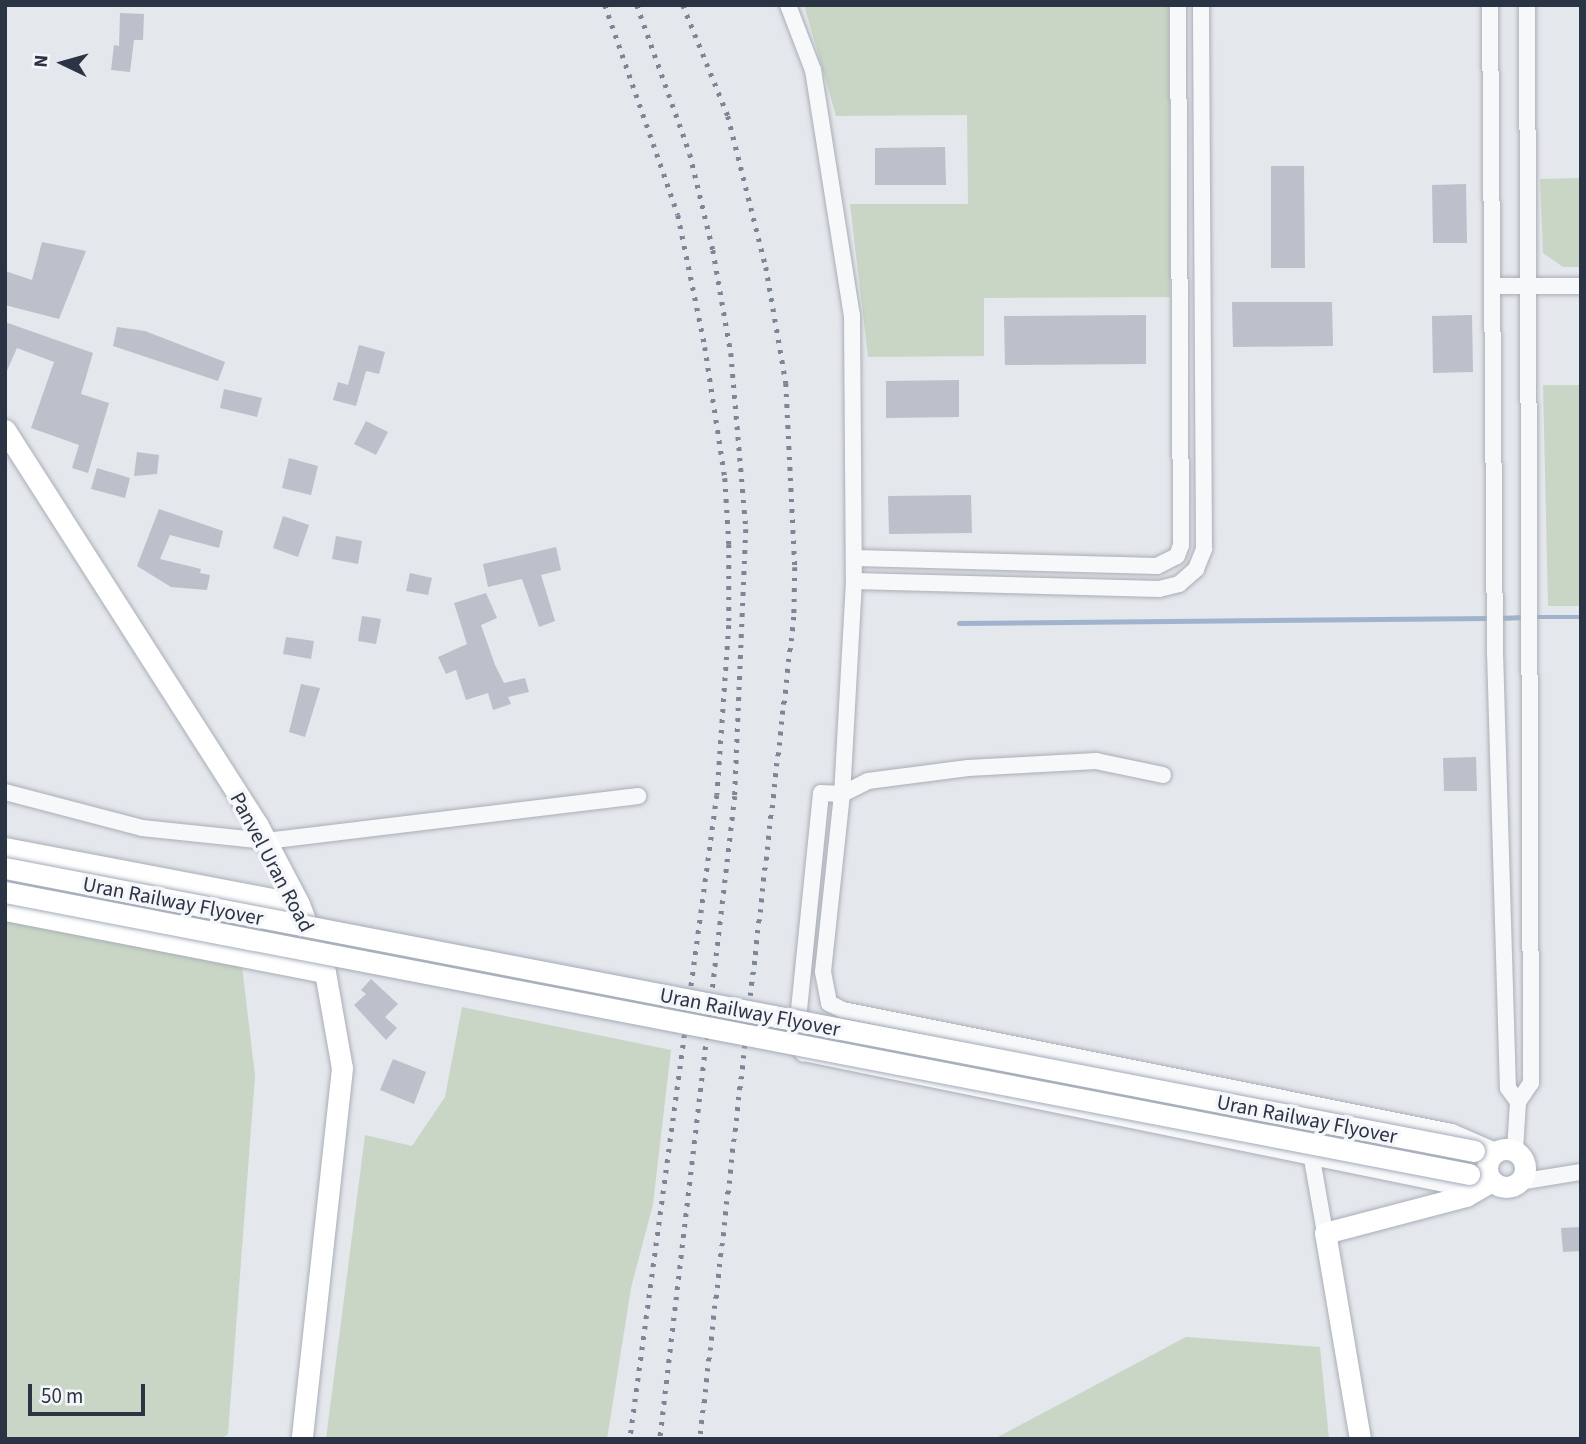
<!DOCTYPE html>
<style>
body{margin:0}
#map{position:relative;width:1586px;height:1444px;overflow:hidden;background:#e4e7ec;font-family:"Source Sans 3",sans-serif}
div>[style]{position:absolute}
.green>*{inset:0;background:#c9d6c5}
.stream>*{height:4.5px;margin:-2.25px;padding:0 2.25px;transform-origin:2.25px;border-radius:2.25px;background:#9fb4cc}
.building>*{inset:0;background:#bbc0ca}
.roads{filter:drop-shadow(0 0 2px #a9aeb7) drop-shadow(0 0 2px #a9aeb7)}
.minor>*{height:16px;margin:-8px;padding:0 8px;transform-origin:8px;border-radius:8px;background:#f7f8fa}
.major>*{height:21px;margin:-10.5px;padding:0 10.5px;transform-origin:10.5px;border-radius:10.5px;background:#fff}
.major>.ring{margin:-10.5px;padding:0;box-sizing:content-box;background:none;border:21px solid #fff;border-radius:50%}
.rail>*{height:4.5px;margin-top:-2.25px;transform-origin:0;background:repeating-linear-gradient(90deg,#7d8696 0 3.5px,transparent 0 10.5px)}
.bridges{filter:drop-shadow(0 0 2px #a3abb8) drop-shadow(0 0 2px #a3abb8)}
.major-bridge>*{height:21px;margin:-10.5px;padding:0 10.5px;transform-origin:10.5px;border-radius:10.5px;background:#fff}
span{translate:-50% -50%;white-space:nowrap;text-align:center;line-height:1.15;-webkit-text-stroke:7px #f4f6f9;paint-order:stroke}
.street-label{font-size:21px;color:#2b3445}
.frame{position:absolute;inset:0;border:7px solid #2b3445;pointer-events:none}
.north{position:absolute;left:28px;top:28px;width:70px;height:70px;-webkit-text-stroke:5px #f4f6f9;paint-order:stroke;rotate:275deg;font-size:19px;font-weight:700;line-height:28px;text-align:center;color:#2b3445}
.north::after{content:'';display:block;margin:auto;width:24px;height:32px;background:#2b3445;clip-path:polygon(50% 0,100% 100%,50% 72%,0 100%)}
.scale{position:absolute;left:28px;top:1384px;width:117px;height:32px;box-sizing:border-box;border:4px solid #2b3445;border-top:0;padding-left:9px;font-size:21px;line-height:24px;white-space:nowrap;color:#2b3445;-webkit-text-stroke:5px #f4f6f9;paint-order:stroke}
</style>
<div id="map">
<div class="green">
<div style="clip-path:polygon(1169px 5px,1170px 297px,984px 298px,984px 356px,868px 357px,850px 204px,968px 204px,967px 115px,836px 116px,804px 5px)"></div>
<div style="clip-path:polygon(1581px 178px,1581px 267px,1563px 267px,1543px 253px,1540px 179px)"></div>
<div style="clip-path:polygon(1543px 385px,1581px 385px,1581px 606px,1548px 606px)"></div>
<div style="clip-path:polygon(5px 919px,242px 966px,255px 1076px,228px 1434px,221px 1439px,5px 1439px)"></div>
<div style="clip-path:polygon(462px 1007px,671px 1050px,653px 1204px,631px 1288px,607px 1439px,326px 1439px,365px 1135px,412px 1146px,445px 1097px)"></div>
<div style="clip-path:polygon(1186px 1337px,1320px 1347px,1329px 1439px,994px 1439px)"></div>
</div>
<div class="stream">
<div style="left:1534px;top:617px;width:47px"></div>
<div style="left:1499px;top:618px;width:26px;rotate:-2deg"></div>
<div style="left:959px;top:623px;width:531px;rotate:-0.54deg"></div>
</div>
<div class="building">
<div style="clip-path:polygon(120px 13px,144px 14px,143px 40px,134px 40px,130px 72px,111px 70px,114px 45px,119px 46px)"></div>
<div style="clip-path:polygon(945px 147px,946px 185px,875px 185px,875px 148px)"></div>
<div style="clip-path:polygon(1271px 166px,1304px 166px,1305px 268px,1271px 268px)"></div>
<div style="clip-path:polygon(1466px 184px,1467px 243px,1433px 243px,1432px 185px)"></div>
<div style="clip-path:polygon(42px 242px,86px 251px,59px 319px,5px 305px,5px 271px,32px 280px)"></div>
<div style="clip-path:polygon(1232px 302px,1332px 302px,1333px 346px,1233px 347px)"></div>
<div style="clip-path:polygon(1146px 315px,1146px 364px,1005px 365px,1004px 316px)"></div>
<div style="clip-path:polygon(1472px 315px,1473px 372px,1433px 373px,1432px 316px)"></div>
<div style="clip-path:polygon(5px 322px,93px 353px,81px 394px,109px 403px,88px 473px,72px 468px,79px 445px,31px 428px,54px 362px,17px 348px,5px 375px)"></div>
<div style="clip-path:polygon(117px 327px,145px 331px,225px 362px,218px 381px,113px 346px)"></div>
<div style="clip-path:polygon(359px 345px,385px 352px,379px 374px,366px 371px,356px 406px,333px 400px,338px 382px,348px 385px)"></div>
<div style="clip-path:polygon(959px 380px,959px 417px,886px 418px,886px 381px)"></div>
<div style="clip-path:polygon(224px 389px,262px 398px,257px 417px,220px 408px)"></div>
<div style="clip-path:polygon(366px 421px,388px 432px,376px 455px,354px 444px)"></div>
<div style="clip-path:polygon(137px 452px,159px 455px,157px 474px,134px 476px)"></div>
<div style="clip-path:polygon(289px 458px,318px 466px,311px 495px,282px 488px)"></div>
<div style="clip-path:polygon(97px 468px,130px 478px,125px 498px,91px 489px)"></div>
<div style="clip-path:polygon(971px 495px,972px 533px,889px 534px,888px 496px)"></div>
<div style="clip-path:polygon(159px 509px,223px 531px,219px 548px,170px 535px,160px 559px,201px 569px,200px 573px,210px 575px,207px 590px,171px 587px,137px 566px)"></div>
<div style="clip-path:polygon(283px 516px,309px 525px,298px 557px,273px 548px)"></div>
<div style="clip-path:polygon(336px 536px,362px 541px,358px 564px,332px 559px)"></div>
<div style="clip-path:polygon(556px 547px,561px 570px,541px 575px,555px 621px,539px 627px,522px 579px,488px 587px,483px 564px)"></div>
<div style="clip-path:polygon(410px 573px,432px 578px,428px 595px,406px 591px)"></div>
<div style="clip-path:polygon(486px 593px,497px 618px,481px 625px,495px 665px,504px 683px,525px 678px,529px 692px,508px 697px,511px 704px,493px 710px,488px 693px,466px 700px,456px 670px,446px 674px,438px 657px,467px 644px,454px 603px)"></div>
<div style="clip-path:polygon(362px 616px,381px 619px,376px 644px,358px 641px)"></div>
<div style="clip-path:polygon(286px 637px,314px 641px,311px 659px,283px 654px)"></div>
<div style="clip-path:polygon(301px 684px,320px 688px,305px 737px,289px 732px)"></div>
<div style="clip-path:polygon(1476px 757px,1477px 791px,1444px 791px,1443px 758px)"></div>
<div style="clip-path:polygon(371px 979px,398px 1004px,385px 1017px,397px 1028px,386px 1040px,354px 1005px,366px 994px,361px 990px)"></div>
<div style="clip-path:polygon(393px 1059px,426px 1072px,414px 1104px,380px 1090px)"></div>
<div style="clip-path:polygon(1581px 1227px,1581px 1251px,1563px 1252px,1561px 1228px)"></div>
</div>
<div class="roads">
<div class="minor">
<div style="left:788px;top:5px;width:70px;rotate:69deg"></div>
<div style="left:813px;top:70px;width:248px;rotate:81deg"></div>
<div style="left:852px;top:315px;width:266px;rotate:89.6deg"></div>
<div style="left:854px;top:581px;width:213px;rotate:93.2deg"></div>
<div style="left:842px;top:794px;width:179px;rotate:96.1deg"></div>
<div style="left:823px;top:972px;width:32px;rotate:79deg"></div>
<div style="left:829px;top:1003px;width:16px;rotate:27deg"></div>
<div style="left:843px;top:1010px;width:621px;rotate:11.33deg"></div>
<div style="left:1452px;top:1132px;width:48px;rotate:23.4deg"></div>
<div style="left:1490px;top:5px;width:647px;rotate:89.56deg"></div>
<div style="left:1495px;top:652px;width:436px;rotate:88.3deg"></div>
<div style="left:1508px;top:1088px;width:17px;rotate:54deg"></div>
<div style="left:1492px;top:286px;width:89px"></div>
<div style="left:855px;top:558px;width:302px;rotate:1.5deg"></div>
<div style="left:1157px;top:566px;width:22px;rotate:-27deg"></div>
<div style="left:1177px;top:556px;width:12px;rotate:-70deg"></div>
<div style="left:1181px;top:545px;width:540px;rotate:-90.32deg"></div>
<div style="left:854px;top:581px;width:305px;rotate:1.5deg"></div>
<div style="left:1159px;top:589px;width:21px;rotate:-14deg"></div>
<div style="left:1179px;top:584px;width:23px;rotate:-41deg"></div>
<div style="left:1196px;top:569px;width:22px;rotate:-68deg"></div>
<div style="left:1204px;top:549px;width:544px;rotate:-90.32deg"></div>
<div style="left:1163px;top:775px;width:68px;rotate:-168.2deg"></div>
<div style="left:1096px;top:761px;width:128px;rotate:176.9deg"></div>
<div style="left:968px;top:768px;width:101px;rotate:172.6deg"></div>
<div style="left:868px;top:781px;width:29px;rotate:153deg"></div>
<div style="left:842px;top:794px;width:21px;rotate:-177deg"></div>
<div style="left:821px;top:793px;width:246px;rotate:95.8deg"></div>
<div style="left:796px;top:1038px;width:17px;rotate:65deg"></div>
<div style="left:803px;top:1053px;width:689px;rotate:11.55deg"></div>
<div style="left:5px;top:792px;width:142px;rotate:14.7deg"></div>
<div style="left:142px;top:828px;width:125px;rotate:6deg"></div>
<div style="left:266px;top:841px;width:375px;rotate:-6.9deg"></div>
<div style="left:1515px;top:1150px;width:48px;rotate:-86.4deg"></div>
<div style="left:1518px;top:1102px;width:23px;rotate:-56deg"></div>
<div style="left:1531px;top:1083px;width:1078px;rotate:-90.21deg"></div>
<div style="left:1312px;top:1159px;width:75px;rotate:80deg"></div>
<div style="left:1519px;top:1182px;width:63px;rotate:-9.2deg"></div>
</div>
<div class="major">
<div style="left:5px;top:430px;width:468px;rotate:57.4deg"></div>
<div style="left:257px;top:824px;width:90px;rotate:62.3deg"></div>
<div style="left:299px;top:904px;width:73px;rotate:69.1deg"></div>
<div style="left:325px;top:972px;width:97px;rotate:80deg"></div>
<div style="left:342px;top:1068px;width:373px;rotate:96.2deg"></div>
<div style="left:5px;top:848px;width:299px;rotate:10.8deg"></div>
<div style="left:5px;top:910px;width:326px;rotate:11deg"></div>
<div class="ring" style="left:1487px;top:1149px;width:17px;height:17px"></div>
<div style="left:1360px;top:1439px;width:209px;rotate:-99.6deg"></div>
<div style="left:1325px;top:1233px;width:146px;rotate:-14.7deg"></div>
<div style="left:1466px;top:1196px;width:30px;rotate:-30deg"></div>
</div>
</div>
<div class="rail">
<div style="left:605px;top:5px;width:222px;rotate:70.8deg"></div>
<div style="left:678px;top:215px;width:135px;rotate:78.4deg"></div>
<div style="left:705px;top:347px;width:133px;rotate:81.3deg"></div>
<div style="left:725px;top:478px;width:66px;rotate:86.5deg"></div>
<div style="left:729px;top:544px;width:81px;rotate:90deg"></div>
<div style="left:729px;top:625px;width:170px;rotate:94deg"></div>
<div style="left:717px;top:795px;width:650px;rotate:97.69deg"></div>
<div style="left:637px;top:5px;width:158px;rotate:70.4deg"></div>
<div style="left:690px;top:154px;width:99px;rotate:76.5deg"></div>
<div style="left:713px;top:250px;width:105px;rotate:80.1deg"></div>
<div style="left:731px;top:353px;width:177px;rotate:85.1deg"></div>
<div style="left:746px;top:529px;width:267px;rotate:92.4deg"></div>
<div style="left:735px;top:796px;width:647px;rotate:96.65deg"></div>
<div style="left:683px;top:5px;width:120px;rotate:67.9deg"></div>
<div style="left:728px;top:116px;width:156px;rotate:75.9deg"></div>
<div style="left:766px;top:267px;width:118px;rotate:80.2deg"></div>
<div style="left:786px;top:383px;width:184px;rotate:87.2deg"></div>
<div style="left:795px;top:567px;width:50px;rotate:91.1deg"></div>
<div style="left:794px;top:617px;width:827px;rotate:96.52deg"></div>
</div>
<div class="bridges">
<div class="major-bridge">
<div style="left:5px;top:868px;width:1496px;rotate:10.9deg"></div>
<div style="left:5px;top:892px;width:1491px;rotate:10.9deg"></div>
</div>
</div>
<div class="street-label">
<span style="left:272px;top:862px;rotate:62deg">Panvel Uran Road</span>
<span style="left:173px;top:901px;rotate:11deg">Uran Railway Flyover</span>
<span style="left:750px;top:1012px;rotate:11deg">Uran Railway Flyover</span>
<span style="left:1307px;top:1119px;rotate:11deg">Uran Railway Flyover</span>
</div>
<div class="frame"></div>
<div class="north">N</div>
<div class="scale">50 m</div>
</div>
